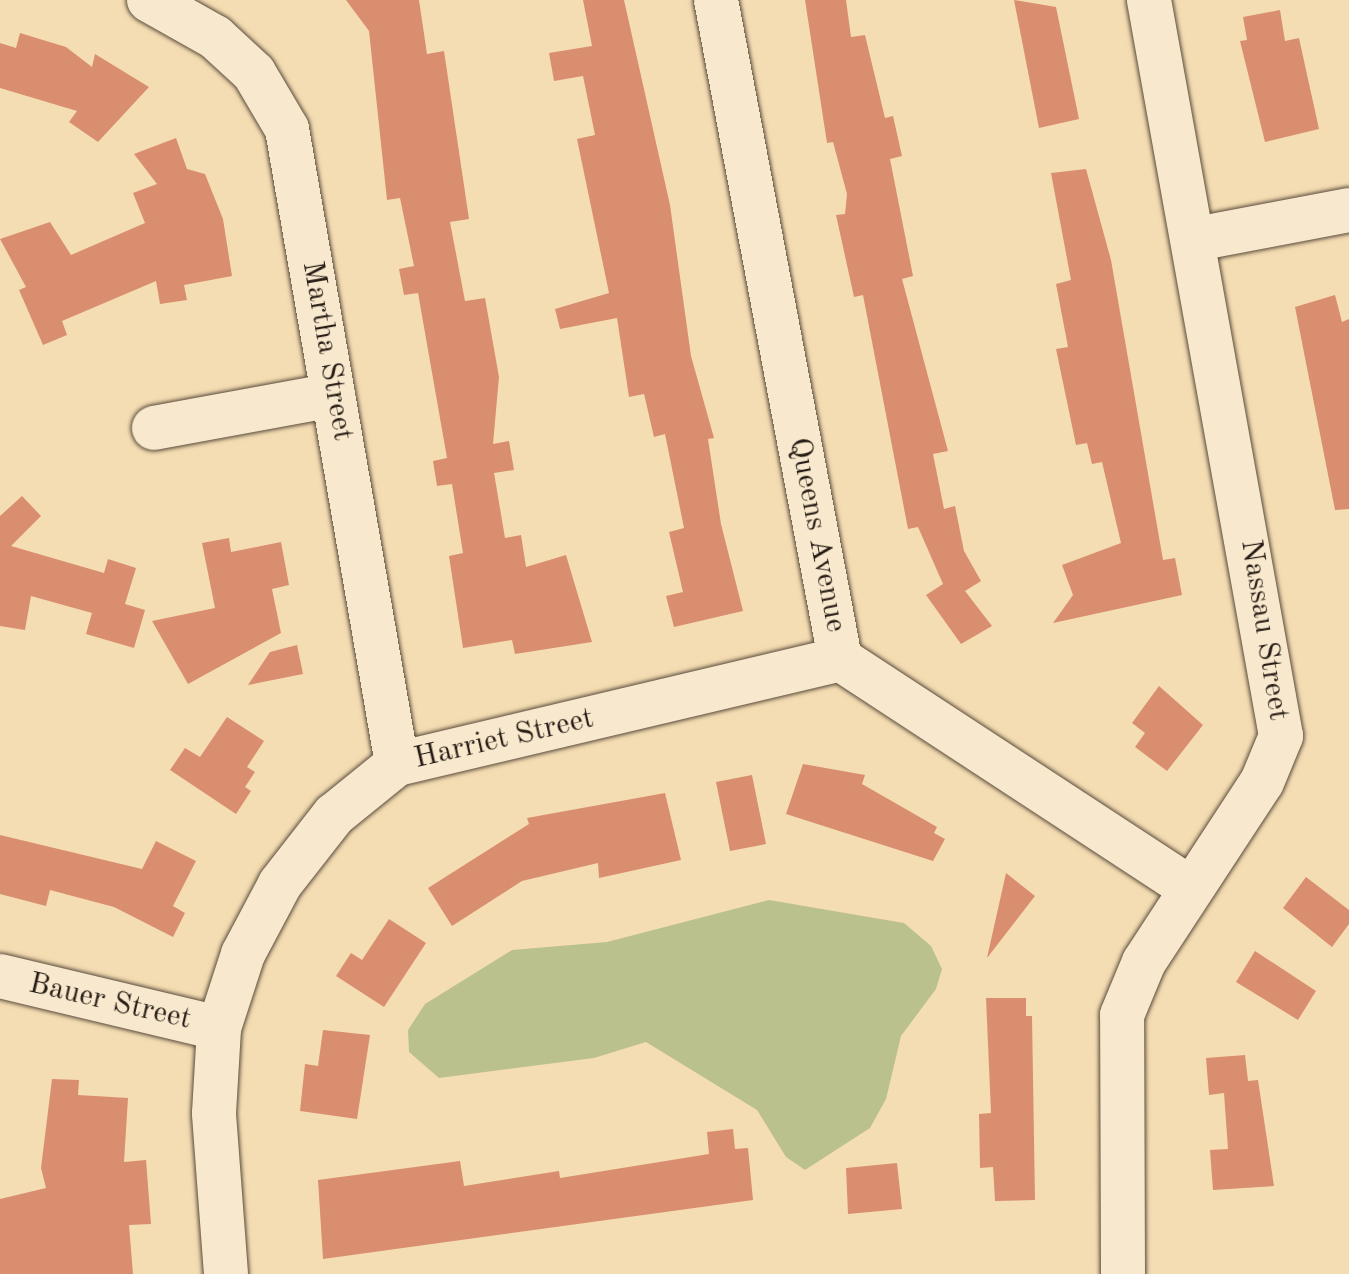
<!DOCTYPE html>
<style>
body{margin:0}
#map{position:relative;width:1349px;height:1274px;overflow:hidden;background:#f5ddb3;font-family:"Old Standard TT",serif}
div>[style]{position:absolute}
.green>*{inset:0;background:#bbc18d}
.building>*{inset:0;background:#d98e6f}
.roads{filter:drop-shadow(0 0 2px #5a4c3c) drop-shadow(0 0 2px #5a4c3c)}
.minor>*{height:44px;margin:-22px;padding:0 22px;transform-origin:22px;border-radius:22px;background:#f8e9ce}
span{translate:-50% -50%;white-space:nowrap;text-align:center;line-height:1.15;-webkit-text-stroke:6px #f8e9ce;paint-order:stroke}
.street-label{font-size:30px;color:#261c15}
</style>
<div id="map">
<div class="green">
<div style="clip-path:polygon(769px 900px,904px 923px,931px 946px,942px 969px,936px 989px,901px 1036px,886px 1099px,870px 1128px,805px 1170px,786px 1157px,757px 1110px,646px 1042px,594px 1058px,439px 1078px,409px 1052px,408px 1030px,425px 1004px,512px 950px,607px 942px)"></div>
</div>
<div class="building">
<div style="clip-path:polygon(346px 0,419px 0,427px 54px,444px 51px,469px 219px,450px 222px,465px 301px,485px 298px,499px 377px,493px 444px,509px 441px,514px 470px,494px 473px,505px 538px,521px 535px,526px 567px,566px 555px,592px 642px,515px 654px,512px 640px,463px 648px,449px 556px,463px 553px,452px 484px,437px 486px,433px 461px,447px 458px,418px 293px,404px 295px,399px 269px,414px 266px,400px 198px,387px 200px,369px 31px)"></div>
<div style="clip-path:polygon(583px 0,624px 0,670px 205px,691px 356px,714px 438px,708px 439px,721px 524px,743px 611px,674px 627px,666px 596px,683px 592px,669px 532px,684px 528px,665px 434px,654px 437px,644px 394px,629px 397px,617px 318px,560px 329px,555px 309px,609px 293px,577px 139px,595px 135px,583px 76px,554px 81px,549px 53px,592px 46px)"></div>
<div style="clip-path:polygon(805px 0,846px 0,851px 37px,865px 35px,885px 118px,893px 116px,902px 156px,890px 159px,913px 276px,902px 279px,948px 451px,933px 454px,944px 509px,955px 506px,964px 551px,981px 581px,965px 591px,992px 626px,961px 644px,926px 595px,943px 584px,918px 527px,908px 529px,863px 295px,854px 297px,836px 215px,845px 214px,847px 194px,833px 142px,827px 143px)"></div>
<div style="clip-path:polygon(1014px 0,1056px 7px,1079px 119px,1039px 128px)"></div>
<div style="clip-path:polygon(1280px 10px,1285px 41px,1299px 38px,1319px 129px,1265px 142px,1240px 41px,1247px 40px,1243px 17px)"></div>
<div style="clip-path:polygon(20px 33px,66px 47px,92px 67px,95px 54px,149px 87px,98px 142px,69px 122px,77px 111px,0 88px,0 43px,16px 48px)"></div>
<div style="clip-path:polygon(176px 138px,187px 169px,205px 174px,223px 219px,232px 276px,184px 285px,187px 300px,160px 304px,156px 281px,62px 321px,67px 335px,43px 345px,19px 290px,26px 287px,0 239px,50px 222px,71px 255px,145px 223px,133px 193px,157px 184px,134px 154px)"></div>
<div style="clip-path:polygon(1086px 169px,1111px 260px,1163px 560px,1175px 558px,1182px 595px,1053px 623px,1073px 595px,1062px 565px,1121px 543px,1102px 462px,1092px 464px,1087px 443px,1076px 445px,1056px 349px,1068px 347px,1056px 284px,1071px 280px,1051px 173px)"></div>
<div style="clip-path:polygon(1335px 295px,1342px 322px,1349px 319px,1349px 509px,1335px 510px,1295px 307px)"></div>
<div style="clip-path:polygon(22px 496px,41px 516px,11px 546px,104px 573px,108px 559px,136px 568px,125px 604px,145px 610px,134px 648px,86px 634px,92px 613px,31px 596px,25px 630px,0 626px,0 516px)"></div>
<div style="clip-path:polygon(229px 538px,231px 552px,281px 542px,289px 585px,272px 589px,281px 633px,188px 684px,152px 621px,215px 608px,202px 543px)"></div>
<div style="clip-path:polygon(297px 645px,303px 674px,248px 685px,270px 652px)"></div>
<div style="clip-path:polygon(1159px 686px,1203px 725px,1167px 771px,1135px 747px,1145px 733px,1132px 723px)"></div>
<div style="clip-path:polygon(227px 717px,264px 741px,247px 767px,255px 772px,245px 787px,251px 791px,236px 814px,170px 770px,185px 748px,200px 757px)"></div>
<div style="clip-path:polygon(803px 764px,865px 775px,862px 784px,937px 827px,934px 833px,945px 839px,933px 861px,786px 814px)"></div>
<div style="clip-path:polygon(752px 775px,766px 844px,730px 851px,716px 782px)"></div>
<div style="clip-path:polygon(665px 793px,681px 860px,599px 878px,598px 863px,522px 881px,452px 926px,428px 888px,529px 824px,527px 818px)"></div>
<div style="clip-path:polygon(0 835px,142px 869px,156px 841px,196px 861px,173px 906px,185px 913px,173px 937px,114px 907px,50px 890px,46px 906px,0 894px)"></div>
<div style="clip-path:polygon(1006px 873px,1035px 896px,987px 958px)"></div>
<div style="clip-path:polygon(1306px 877px,1349px 910px,1349px 924px,1332px 947px,1283px 908px)"></div>
<div style="clip-path:polygon(389px 919px,426px 943px,384px 1007px,336px 976px,351px 953px,362px 960px)"></div>
<div style="clip-path:polygon(1255px 951px,1316px 991px,1298px 1020px,1236px 982px)"></div>
<div style="clip-path:polygon(986px 998px,1026px 998px,1026px 1016px,1032px 1016px,1035px 1200px,995px 1201px,993px 1167px,980px 1168px,979px 1114px,991px 1113px)"></div>
<div style="clip-path:polygon(323px 1030px,370px 1035px,357px 1119px,300px 1111px,305px 1064px,318px 1066px)"></div>
<div style="clip-path:polygon(1245px 1055px,1248px 1081px,1258px 1080px,1274px 1186px,1213px 1190px,1210px 1150px,1228px 1149px,1224px 1093px,1209px 1095px,1206px 1058px)"></div>
<div style="clip-path:polygon(52px 1079px,79px 1080px,78px 1095px,128px 1098px,124px 1162px,146px 1160px,151px 1224px,129px 1225px,133px 1274px,0 1274px,0 1199px,46px 1188px,41px 1168px)"></div>
<div style="clip-path:polygon(733px 1129px,735px 1149px,748px 1148px,753px 1200px,323px 1259px,318px 1180px,460px 1161px,464px 1186px,559px 1171px,560px 1178px,709px 1154px,707px 1132px)"></div>
<div style="clip-path:polygon(897px 1163px,902px 1209px,848px 1214px,846px 1168px)"></div>
</div>
<div class="roads">
<div class="minor">
<div style="left:149px;top:0;width:76px;rotate:29.3deg"></div>
<div style="left:215px;top:37px;width:53px;rotate:42.7deg"></div>
<div style="left:254px;top:73px;width:65px;rotate:59.5deg"></div>
<div style="left:287px;top:129px;width:644px;rotate:80.17deg"></div>
<div style="left:716px;top:0;width:671px;rotate:79.34deg"></div>
<div style="left:840px;top:659px;width:418px;rotate:33.2deg"></div>
<div style="left:1196px;top:239px;width:156px;rotate:-10.7deg"></div>
<div style="left:154px;top:428px;width:182px;rotate:-10.4deg"></div>
<div style="left:0;top:976px;width:225px;rotate:13.4deg"></div>
<div style="left:226px;top:1274px;width:161px;rotate:-94.3deg"></div>
<div style="left:214px;top:1113px;width:85px;rotate:-86.6deg"></div>
<div style="left:219px;top:1028px;width:78px;rotate:-72deg"></div>
<div style="left:243px;top:954px;width:79px;rotate:-62.1deg"></div>
<div style="left:280px;top:884px;width:88px;rotate:-52deg"></div>
<div style="left:334px;top:815px;width:81px;rotate:-39deg"></div>
<div style="left:397px;top:764px;width:455px;rotate:-13.3deg"></div>
<div style="left:1123px;top:1274px;width:259px;rotate:-90.2deg"></div>
<div style="left:1122px;top:1015px;width:57px;rotate:-67.5deg"></div>
<div style="left:1144px;top:962px;width:215px;rotate:-56.8deg"></div>
<div style="left:1262px;top:782px;width:50px;rotate:-67.6deg"></div>
<div style="left:1281px;top:736px;width:748px;rotate:-100.17deg"></div>
</div>
</div>
<div class="street-label">
<span style="left:327px;top:351px;rotate:80deg">Martha Street</span>
<span style="left:817px;top:535px;rotate:79deg">Queens Avenue</span>
<span style="left:1264px;top:630px;rotate:81deg">Nassau Street</span>
<span style="left:504px;top:739px;rotate:-13deg">Harriet Street</span>
<span style="left:110px;top:1002px;rotate:13deg">Bauer Street</span>
</div>
</div>
